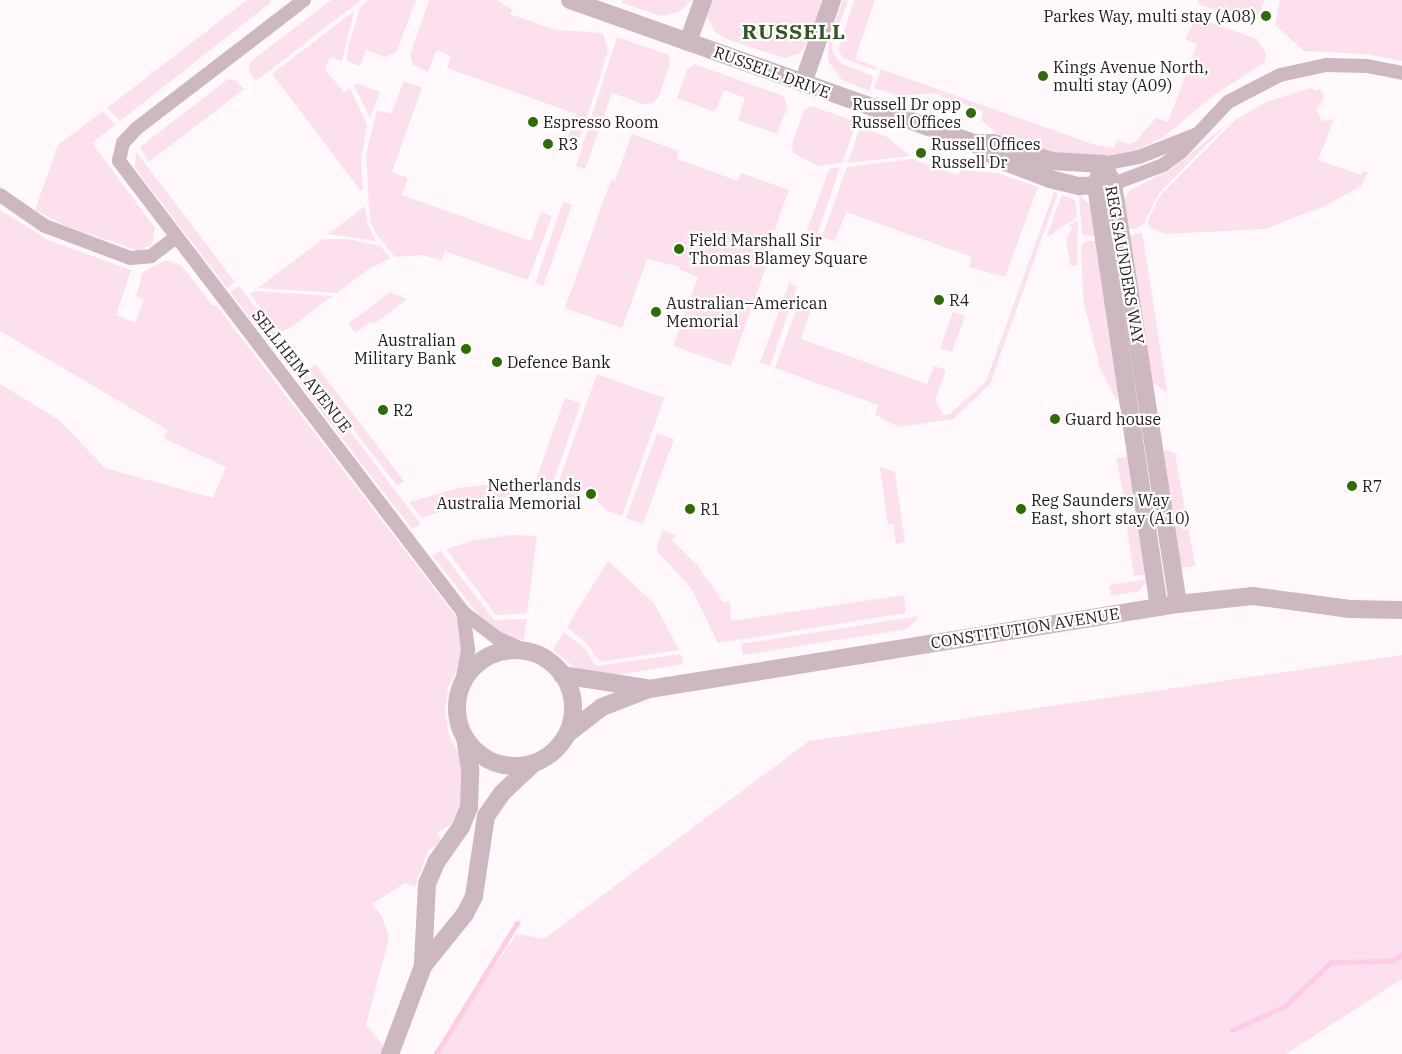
<!DOCTYPE html>
<meta charset="utf-8">
<style>
body{margin:0}
#map{position:relative;width:1402px;height:1054px;overflow:hidden;background:#fff9fc;font-family:"IBM Plex Serif",serif}
div>[style]{position:absolute}
.green>*{inset:0;background:#fce0ed}
.stream>*{height:4.5px;margin:-2.25px;padding:0 2.25px;transform-origin:2.25px;border-radius:2.25px;background:#ffcce5}
.minor>*{height:14px;margin:-7px;padding:0 7px;transform-origin:7px;border-radius:7px;background:#cdb7c1}
.tertiary>*{height:18px;margin:-9px;padding:0 9px;transform-origin:9px;border-radius:9px;background:#cdb7c1}
.tertiary>.ring{margin:-9px;padding:0;box-sizing:content-box;background:none;border:18px solid #cdb7c1;border-radius:50%}
.dots>*{width:14px;height:14px;translate:-50% -50%;box-sizing:border-box;border:2px solid #fff;border-radius:50%}
span{translate:-50% -50%;white-space:nowrap;text-align:center;line-height:1.15;-webkit-text-stroke:4.5px #fff;paint-order:stroke}
.poi-label{font-size:16px;color:#21181d}
.right{translate:-100% -50%;text-align:right}
.left{translate:0 -50%;text-align:left}
.street-label{font-size:16px;color:#21181d}
.district-label{font-size:21px;color:#2f581d;font-weight:700;letter-spacing:1px}
</style>
<div id="map">
<div class="green">
<div style="clip-path:polygon(247px 0,270px 0,270px 3px,120px 121px,107px 108px)"></div>
<div style="clip-path:polygon(331px 0,361px 0,256px 81px,249px 71px,250px 62px)"></div>
<div style="clip-path:polygon(368px 0,416px 0,396px 52px,386px 57px,366px 50px,360px 66px,347px 61px,348px 48px,360px 7px)"></div>
<div style="clip-path:polygon(429px 0,497px 0,512px 10px,510px 14px,556px 30px,603px 33px,608px 52px,576px 149px,565px 145px,576px 114px,447px 68px,451px 56px,436px 50px,428px 72px,413px 65px,410px 55px)"></div>
<div style="clip-path:polygon(623px 0,692px 0,679px 12px,661px 16px,622px 3px)"></div>
<div style="clip-path:polygon(710px 0,823px 0,806px 45px,799px 54px,784px 58px,729px 40px,714px 31px,707px 17px)"></div>
<div style="clip-path:polygon(843px 0,848px 0,832px 45px,833px 53px,842px 64px,871px 75px,873px 78px,869px 91px,842px 80px,828px 61px,828px 42px)"></div>
<div style="clip-path:polygon(854px 0,875px 0,855px 59px,876px 67px,876px 70px,844px 59px,838px 50px)"></div>
<div style="clip-path:polygon(1199px 0,1265px 0,1257px 17px,1247px 21px,1198px 4px)"></div>
<div style="clip-path:polygon(1280px 0,1402px 0,1402px 61px,1367px 54px,1304px 51px,1275px 25px)"></div>
<div style="clip-path:polygon(354px 11px,342px 61px,330px 57px,325px 70px,344px 92px,350px 88px,367px 125px,361px 161px,363px 189px,361px 191px,272px 74px)"></div>
<div style="clip-path:polygon(1195px 20px,1204px 20px,1256px 39px,1266px 52px,1265px 62px,1214px 95px,1165px 136px,1139px 149px,1111px 156px,1068px 157px,1002px 137px,981px 120px,983px 111px,933px 93px,899px 96px,874px 88px,881px 69px,1095px 145px,1114px 148px,1117px 140px,1130px 144px,1135px 142px,1156px 118px,1168px 122px,1197px 44px,1185px 39px)"></div>
<div style="clip-path:polygon(617px 37px,669px 55px,670px 64px,659px 96px,652px 103px,643px 104px,612px 93px,585px 169px,576px 166px)"></div>
<div style="clip-path:polygon(694px 64px,784px 96px,787px 108px,777px 134px,738px 120px,745px 98px,724px 90px,715px 112px,677px 98px,687px 70px)"></div>
<div style="clip-path:polygon(228px 79px,235px 80px,244px 89px,149px 162px,140px 147px)"></div>
<div style="clip-path:polygon(404px 81px,422px 88px,392px 172px,408px 178px,402px 195px,531px 241px,541px 212px,552px 216px,528px 280px,445px 251px,442px 260px,421px 255px,395px 257px,377px 235px,370px 221px,366px 154px,377px 110px,391px 114px)"></div>
<div style="clip-path:polygon(356px 83px,380px 92px,370px 118px,354px 85px)"></div>
<div style="clip-path:polygon(1310px 88px,1316px 91px,1319px 88px,1322px 92px,1324px 99px,1316px 110px,1322px 121px,1334px 119px,1318px 160px,1361px 175px,1363px 171px,1368px 173px,1361px 186px,1325px 206px,1265px 229px,1164px 234px,1149px 227px,1148px 221px,1160px 196px,1234px 121px,1266px 102px)"></div>
<div style="clip-path:polygon(811px 106px,857px 122px,842px 163px,818px 166px,793px 153px,792px 144px,804px 110px)"></div>
<div style="clip-path:polygon(103px 111px,115px 125px,92px 143px,155px 228px,152px 244px,140px 251px,66px 226px,35px 210px,58px 145px)"></div>
<div style="clip-path:polygon(1229px 122px,1160px 192px,1144px 223px,1136px 229px,1128px 229px,1124px 200px,1129px 191px,1173px 168px)"></div>
<div style="clip-path:polygon(860px 127px,887px 137px,910px 156px,848px 163px)"></div>
<div style="clip-path:polygon(632px 134px,679px 151px,677px 159px,738px 181px,741px 173px,789px 190px,772px 237px,776px 239px,731px 366px,673px 346px,698px 277px,680px 270px,680px 267px,647px 259px,622px 328px,565px 308px,611px 180px,615px 181px)"></div>
<div style="clip-path:polygon(136px 152px,235px 282px,227px 288px,135px 168px)"></div>
<div style="clip-path:polygon(912px 159px,958px 175px,960px 170px,997px 173px,1038px 187px,1005px 277px,969px 267px,972px 257px,846px 212px,835px 241px,822px 237px,847px 167px)"></div>
<div style="clip-path:polygon(840px 167px,812px 250px,801px 247px,829px 169px)"></div>
<div style="clip-path:polygon(1054px 192px,1058px 193px,990px 384px,953px 419px,899px 427px,875px 415px,878px 405px,775px 368px,798px 304px,811px 308px,801px 339px,927px 384px,934px 366px,946px 370px,935px 400px,944px 415px,950px 414px,986px 381px)"></div>
<div style="clip-path:polygon(1062px 195px,1075px 200px,1077px 217px,1046px 238px)"></div>
<div style="clip-path:polygon(1079px 195px,1091px 206px,1096px 234px,1093px 236px,1082px 235px)"></div>
<div style="clip-path:polygon(563px 202px,572px 205px,543px 286px,535px 283px)"></div>
<div style="clip-path:polygon(365px 206px,368px 225px,376px 241px,328px 234px)"></div>
<div style="clip-path:polygon(0 210px,48px 240px,131px 270px,116px 315px,135px 323px,144px 300px,136px 296px,143px 272px,166px 260px,181px 265px,213px 306px,216px 305px,457px 618px,464px 642px,459px 666px,448px 688px,445px 712px,449px 735px,459px 753px,466px 794px,456px 822px,437px 832px,442px 843px,428px 850px,415px 887px,405px 883px,372px 904px,382px 916px,389px 938px,366px 1025px,385px 1048px,383px 1054px,0 1054px,0 384px,59px 420px,105px 468px,213px 498px,226px 467px,163px 438px,168px 430px,0 331px)"></div>
<div style="clip-path:polygon(1078px 221px,1077px 265px,1071px 266px,1066px 241px,1072px 227px,1068px 226px)"></div>
<div style="clip-path:polygon(1142px 232px,1167px 390px,1167px 393px,1152px 382px,1129px 236px)"></div>
<div style="clip-path:polygon(323px 239px,348px 239px,380px 246px,391px 258px,370px 268px,337px 293px,258px 288px)"></div>
<div style="clip-path:polygon(1085px 241px,1097px 241px,1119px 396px,1116px 400px,1100px 368px,1083px 299px,1081px 246px)"></div>
<div style="clip-path:polygon(789px 283px,797px 286px,770px 366px,760px 363px)"></div>
<div style="clip-path:polygon(239px 286px,278px 337px,260px 331px,230px 292px)"></div>
<div style="clip-path:polygon(254px 291px,270px 292px,332px 296px,289px 329px,279px 331px,250px 294px)"></div>
<div style="clip-path:polygon(390px 292px,407px 299px,374px 324px,371px 321px,356px 333px,348px 324px)"></div>
<div style="clip-path:polygon(953px 312px,965px 316px,952px 352px,940px 348px)"></div>
<div style="clip-path:polygon(297px 362px,394px 489px,421px 524px,412px 529px,301px 385px,296px 375px)"></div>
<div style="clip-path:polygon(315px 364px,404px 481px,397px 486px,308px 370px)"></div>
<div style="clip-path:polygon(597px 374px,664px 398px,622px 516px,606px 510px,597px 501px,599px 495px,595px 489px,578px 491px,579px 501px,555px 492px)"></div>
<div style="clip-path:polygon(565px 398px,581px 403px,550px 491px,534px 485px)"></div>
<div style="clip-path:polygon(657px 433px,674px 439px,643px 524px,626px 518px)"></div>
<div style="clip-path:polygon(1167px 450px,1175px 453px,1195px 566px,1181px 568px,1162px 451px)"></div>
<div style="clip-path:polygon(1130px 456px,1136px 506px,1127px 511px,1116px 458px)"></div>
<div style="clip-path:polygon(880px 467px,895px 472px,905px 542px,896px 544px,893px 524px,888px 525px)"></div>
<div style="clip-path:polygon(513px 482px,508px 497px,461px 504px,422px 518px,409px 502px,458px 488px)"></div>
<div style="clip-path:polygon(1131px 525px,1138px 527px,1148px 574px,1134px 576px,1127px 528px)"></div>
<div style="clip-path:polygon(663px 530px,675px 535px,673px 541px,698px 566px,723px 602px,730px 601px,731px 621px,904px 595px,906px 613px,718px 643px,691px 588px,656px 550px)"></div>
<div style="clip-path:polygon(512px 535px,537px 536px,527px 613px,496px 615px,446px 549px,474px 540px)"></div>
<div style="clip-path:polygon(441px 551px,494px 620px,527px 619px,524px 640px,503px 636px,485px 623px,432px 555px)"></div>
<div style="clip-path:polygon(608px 561px,654px 603px,679px 650px,600px 662px,586px 643px,567px 627px)"></div>
<div style="clip-path:polygon(1148px 579px,1139px 591px,1111px 596px,1109px 586px,1115px 584px)"></div>
<div style="clip-path:polygon(920px 616px,907px 629px,743px 655px,741px 644px)"></div>
<div style="clip-path:polygon(564px 632px,586px 650px,596px 666px,681px 654px,683px 664px,604px 677px,578px 670px,553px 650px)"></div>
<div style="clip-path:polygon(1402px 655px,1402px 979px,1286px 1054px,433px 1054px,517px 934px,544px 939px,809px 741px)"></div>
</div>
<div class="stream">
<div style="left:1232px;top:1030px;width:58px;rotate:-24.4deg"></div>
<div style="left:1285px;top:1006px;width:64px;rotate:-43.7deg"></div>
<div style="left:1331px;top:962px;width:61px;rotate:-0.9deg"></div>
<div style="left:1392px;top:961px;width:12px;rotate:-35deg"></div>
<div style="left:436px;top:1054px;width:154px;rotate:-58.3deg"></div>
</div>
<div class="minor">
<div style="left:304px;top:0;width:212px;rotate:142.5deg"></div>
<div style="left:136px;top:129px;width:19px;rotate:133deg"></div>
<div style="left:123px;top:143px;width:18px;rotate:103deg"></div>
<div style="left:119px;top:161px;width:567px;rotate:52.67deg"></div>
<div style="left:463px;top:612px;width:43px;rotate:37.4deg"></div>
<div style="left:497px;top:638px;width:32px;rotate:24deg"></div>
<div style="left:1103px;top:164px;width:37px;rotate:-11deg"></div>
<div style="left:1139px;top:157px;width:60px;rotate:-21.4deg"></div>
<div style="left:1113px;top:184px;width:53px;rotate:-20.8deg"></div>
<div style="left:1163px;top:165px;width:22px;rotate:-36deg"></div>
<div style="left:1181px;top:152px;width:69px;rotate:-46.8deg"></div>
<div style="left:1228px;top:102px;width:59px;rotate:-27.4deg"></div>
<div style="left:1280px;top:75px;width:47px;rotate:-12.3deg"></div>
<div style="left:1326px;top:65px;width:41px;rotate:1.4deg"></div>
<div style="left:1367px;top:66px;width:36px;rotate:11deg"></div>
<div style="left:0;top:195px;width:55px;rotate:34.6deg"></div>
<div style="left:45px;top:226px;width:91px;rotate:20.6deg"></div>
<div style="left:130px;top:258px;width:21px;rotate:-5deg"></div>
<div style="left:151px;top:256px;width:31px;rotate:-37deg"></div>
<div style="left:461px;top:687px;width:38px;rotate:-79deg"></div>
<div style="left:468px;top:650px;width:38px;rotate:-97deg"></div>
</div>
<div class="tertiary">
<div style="left:570px;top:0;width:429px;rotate:19.5deg"></div>
<div style="left:974px;top:143px;width:20px"></div>
<div style="left:994px;top:143px;width:61px;rotate:17.2deg"></div>
<div style="left:1052px;top:161px;width:51px;rotate:3.4deg"></div>
<div style="left:688px;top:42px;width:45px;rotate:-70.3deg"></div>
<div style="left:803px;top:83px;width:88px;rotate:-70.7deg"></div>
<div style="left:974px;top:143px;width:31px;rotate:33deg"></div>
<div style="left:1000px;top:160px;width:53px;rotate:20.8deg"></div>
<div style="left:1050px;top:179px;width:30px;rotate:14deg"></div>
<div style="left:1079px;top:186px;width:28px;rotate:-2deg"></div>
<div style="left:1103px;top:164px;width:23px;rotate:108deg"></div>
<div style="left:1096px;top:186px;width:426px;rotate:81.5deg"></div>
<div style="left:1103px;top:164px;width:22px;rotate:63deg"></div>
<div style="left:1113px;top:184px;width:425px;rotate:81.2deg"></div>
<div class="ring" style="left:457px;top:650px;width:98px;height:98px"></div>
<div style="left:562px;top:675px;width:85px;rotate:8.8deg"></div>
<div style="left:567px;top:734px;width:44px;rotate:-37.6deg"></div>
<div style="left:602px;top:707px;width:50px;rotate:-21deg"></div>
<div style="left:649px;top:689px;width:536px;rotate:-9.13deg"></div>
<div style="left:1178px;top:604px;width:75px;rotate:-6.1deg"></div>
<div style="left:1253px;top:596px;width:98px;rotate:7.6deg"></div>
<div style="left:1350px;top:609px;width:52px;rotate:1.1deg"></div>
<div style="left:423px;top:963px;width:79px;rotate:-87.1deg"></div>
<div style="left:427px;top:884px;width:25px;rotate:-67deg"></div>
<div style="left:437px;top:861px;width:42px;rotate:-54.8deg"></div>
<div style="left:461px;top:827px;width:22px;rotate:-68deg"></div>
<div style="left:469px;top:807px;width:38px;rotate:-88deg"></div>
<div style="left:470px;top:769px;width:30px;rotate:-99deg"></div>
<div style="left:390px;top:1054px;width:94px;rotate:-69.4deg"></div>
<div style="left:423px;top:966px;width:67px;rotate:-51.1deg"></div>
<div style="left:465px;top:914px;width:20px;rotate:-63deg"></div>
<div style="left:474px;top:896px;width:81px;rotate:-81.5deg"></div>
<div style="left:486px;top:816px;width:28px;rotate:-55deg"></div>
<div style="left:502px;top:793px;width:42px;rotate:-43.1deg"></div>
</div>
<div class="dots">
<div style="left:1266px;top:16px;background:#2c6c00"></div>
<div style="left:1043px;top:76px;background:#2c6c00"></div>
<div style="left:971px;top:113px;background:#2c6c00"></div>
<div style="left:533px;top:122px;background:#2c6c00"></div>
<div style="left:548px;top:144px;background:#2c6c00"></div>
<div style="left:921px;top:153px;background:#2c6c00"></div>
<div style="left:679px;top:249px;background:#2c6c00"></div>
<div style="left:939px;top:300px;background:#2c6c00"></div>
<div style="left:656px;top:312px;background:#2c6c00"></div>
<div style="left:466px;top:349px;background:#2c6c00"></div>
<div style="left:497px;top:362px;background:#2c6c00"></div>
<div style="left:383px;top:410px;background:#2c6c00"></div>
<div style="left:1055px;top:419px;background:#2c6c00"></div>
<div style="left:1352px;top:486px;background:#2c6c00"></div>
<div style="left:591px;top:494px;background:#2c6c00"></div>
<div style="left:690px;top:509px;background:#2c6c00"></div>
<div style="left:1021px;top:509px;background:#2c6c00"></div>
</div>
<div class="poi-label">
<span class="right" style="left:1256px;top:16px">Parkes Way, multi stay (A08)</span>
<span class="left" style="left:1053px;top:76px">Kings Avenue North,<br>multi stay (A09)</span>
<span class="right" style="left:961px;top:113px">Russell Dr opp<br>Russell Offices</span>
<span class="left" style="left:543px;top:122px">Espresso Room</span>
<span class="left" style="left:558px;top:144px">R3</span>
<span class="left" style="left:931px;top:153px">Russell Offices<br>Russell Dr</span>
<span class="left" style="left:689px;top:249px">Field Marshall Sir<br>Thomas Blamey Square</span>
<span class="left" style="left:949px;top:300px">R4</span>
<span class="left" style="left:666px;top:312px">Australian–American<br>Memorial</span>
<span class="right" style="left:456px;top:349px">Australian<br>Military Bank</span>
<span class="left" style="left:507px;top:362px">Defence Bank</span>
<span class="left" style="left:393px;top:410px">R2</span>
<span class="left" style="left:1065px;top:419px">Guard house</span>
<span class="right" style="left:581px;top:494px">Netherlands<br>Australia Memorial</span>
<span class="left" style="left:1362px;top:486px">R7</span>
<span class="left" style="left:1031px;top:509px">Reg Saunders Way<br>East, short stay (A10)</span>
<span class="left" style="left:700px;top:509px">R1</span>
</div>
<div class="street-label">
<span style="left:772px;top:72px;rotate:20deg">RUSSELL DRIVE</span>
<span style="left:1125px;top:265px;rotate:80deg">REG SAUNDERS WAY</span>
<span style="left:302px;top:371px;rotate:52deg">SELLHEIM AVENUE</span>
<span style="left:1025px;top:628px;rotate:-9deg">CONSTITUTION AVENUE</span>
</div>
<div class="district-label">
<span style="left:794px;top:31px">RUSSELL</span>
</div>
</div>
